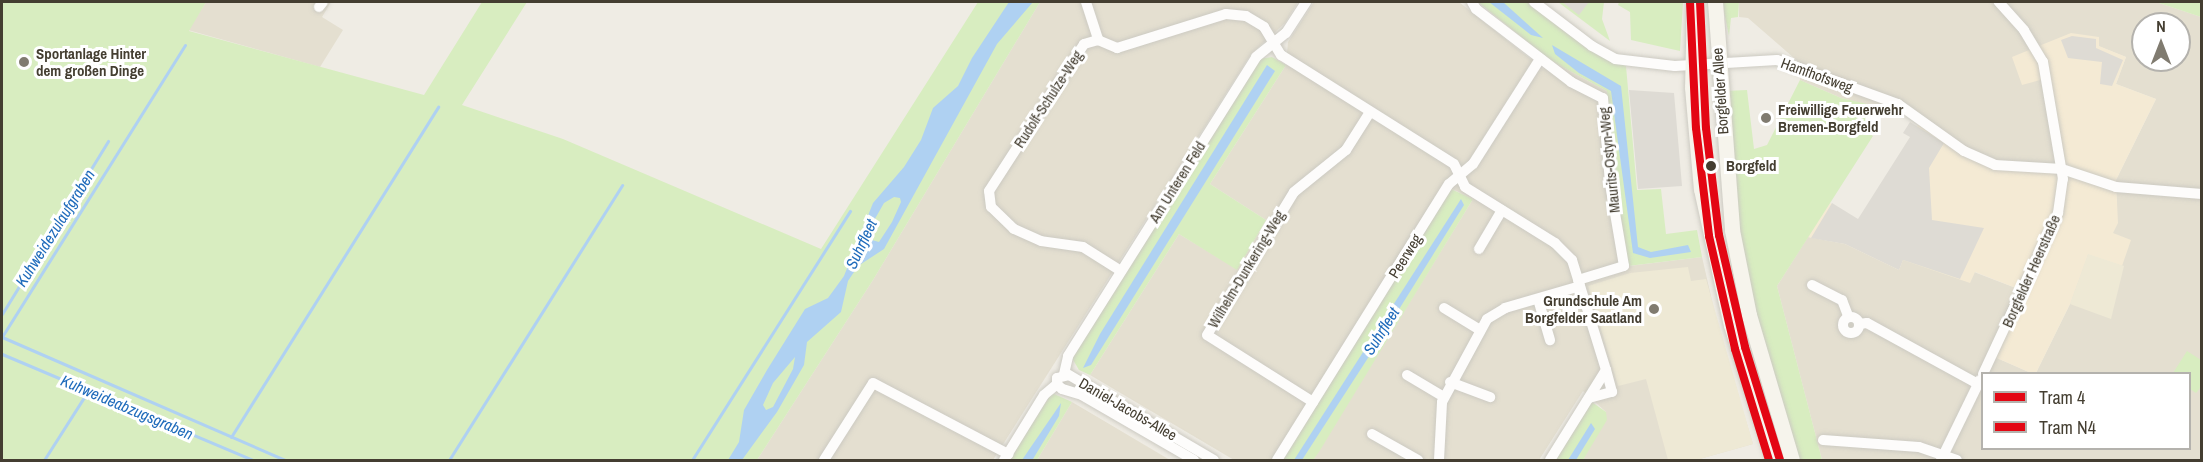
<!DOCTYPE html>
<meta charset="utf-8">
<style>
body{margin:0}
#map{position:relative;width:2203px;height:462px;overflow:hidden;background:#efece4;font-family:"Archivo Narrow",sans-serif}
div>[style]{position:absolute}
.residential>*{inset:0;background:#e4dfd0}
.commercial>*{inset:0;background:#f4ead4}
.education>*{inset:0;background:#eee9d5}
.green>*{inset:0;background:#d8edc0}
.parking>*{inset:0;background:#dedbd4}
.water>*{inset:0;background:#afd1f2}
.stream>*{height:3px;margin:-1.5px;padding:0 1.5px;transform-origin:1.5px;border-radius:1.5px;background:#afd1f2}
.roads{filter:drop-shadow(0 0 2px #cccac2) drop-shadow(0 0 2px #cccac2)}
.street>*{height:10px;margin:-5px;padding:0 5px;transform-origin:5px;border-radius:5px;background:#fdfcfb}
.street>.ring{margin:-5px;padding:0;box-sizing:content-box;background:none;border:10px solid #fdfcfb;border-radius:50%}
.secondary>*{height:15px;margin:-7.5px;padding:0 7.5px;transform-origin:7.5px;border-radius:7.5px;background:#f6f4ec}
.tram-1>*{height:8px;margin:-4px;padding:0 4px;transform-origin:4px;border-radius:4px;background:#e30613}
.tram-2>*{height:8px;margin:-4px;padding:0 4px;transform-origin:4px;border-radius:4px;background:#e30613}
.dots>*{width:16px;height:16px;translate:-50% -50%;box-sizing:border-box;border:3px solid #fff;border-radius:50%}
span{translate:-50% -50%;white-space:nowrap;text-align:center;line-height:1.15;-webkit-text-stroke:6px #fff;paint-order:stroke}
.poi-label{font-size:15px;color:#443e31;font-weight:700}
.left{translate:0 -50%;text-align:left}
.right{translate:-100% -50%;text-align:right}
.street-label{font-size:15px;color:#443e31}
.stop-label{font-size:15px;color:#443e31;font-weight:700}
.water-label{font-size:16px;color:#1f6bbb;font-style:italic}
.frame{position:absolute;inset:0;border:3px solid #443e31;pointer-events:none}
.legend{position:absolute;left:1981px;top:372px;width:210px;height:78px;box-sizing:border-box;background:#fff;border:2px solid #b4b2ad;margin:0;padding:8px 10px;list-style:none;font-size:18px;color:#443e31}
.legend li{display:flex;align-items:center;gap:12px;height:30px}
.legend b{width:30px;border:2px solid #b4b2ad}
.north{position:absolute;left:2131px;top:12px;width:60px;height:60px;box-sizing:border-box;background:#fff;border:2px solid #b4b2ad;border-radius:50%;rotate:0deg;font-size:16px;font-weight:700;line-height:24px;text-align:center;color:#443e31}
.north::after{content:'';display:block;margin:auto;width:21px;height:27px;background:#807b70;clip-path:polygon(50% 0,100% 100%,50% 72%,0 100%)}
</style>
<div id="map">
<div class="residential">
<div style="clip-path:polygon(206px 2px,331px 2px,322px 17px,343px 30px,320px 67px,188px 30px)"></div>
<div style="clip-path:polygon(1040px 2px,1298px 2px,1285px 23px,1251px 54px,993px 460px,757px 460px,873px 280px)"></div>
<div style="clip-path:polygon(1314px 2px,1459px 2px,1543px 69px,1550px 60px,1607px 91px,1613px 173px,1629px 266px,1702px 257px,1719px 331px,1753px 444px,1696px 460px,1583px 460px,1606px 412px,1583px 391px,1539px 460px,1313px 460px,1473px 199px,1452px 189px,1281px 460px,1234px 460px,1090px 375px,1179px 234px,1237px 269px,1266px 220px,1210px 184px,1286px 65px,1288px 42px)"></div>
<div style="clip-path:polygon(evenodd,1739px 2px,2156px 2px,2201px 17px,2201px 460px,1822px 460px,1777px 286px,1808px 237px,1845px 244px,1899px 270px,1903px 259px,1970px 282px,1974px 272px,2021px 290px,1990px 355px,2031px 373px,1982px 374px,1982px 448px,2190px 448px,2190px 374px,2036px 373px,2070px 304px,2088px 254px,2122px 265px,2112px 233px,2117px 223px,2116px 180px,2156px 99px,2116px 84px,2126px 57px,2098px 46px,2044px 79px,2061px 167px,1989px 161px,1922px 118px,1841px 98px,1800px 80px,1802px 65px,1748px 18px,1739px 17px,1739px 2px,2143px 24px,2179px 24px,2179px 60px,2143px 60px,2143px 24px)"></div>
<div style="clip-path:polygon(1072px 402px,1170px 460px,1037px 460px)"></div>
</div>
<div class="commercial">
<div style="clip-path:polygon(2071px 33px,2099px 37px,2099px 46px,2126px 57px,2116px 84px,2156px 99px,2116px 180px,2118px 223px,2113px 233px,2131px 240px,2122px 266px,2088px 255px,2070px 304px,2036px 373px,2031px 373px,1990px 355px,2021px 290px,1975px 272px,1970px 283px,1903px 260px,1899px 270px,1845px 244px,1808px 237px,1830px 203px,1859px 221px,1922px 118px,1989px 161px,2061px 167px,2044px 79px,2022px 85px,2012px 57px)"></div>
</div>
<div class="education">
<div style="clip-path:polygon(2088px 254px,2124px 266px,2111px 319px,2070px 304px)"></div>
<div style="clip-path:polygon(1688px 267px,1691px 281px,1706px 279px,1753px 444px,1696px 460px,1668px 460px,1646px 379px,1618px 386px,1588px 286px,1630px 273px)"></div>
</div>
<div class="green">
<div style="clip-path:polygon(2px 2px,206px 2px,189px 31px,424px 95px,482px 2px,527px 2px,462px 105px,563px 139px,821px 249px,978px 2px,1040px 2px,873px 280px,757px 460px,2px 460px)"></div>
<div style="clip-path:polygon(1478px 2px,1527px 2px,1585px 47px,1626px 66px,1637px 190px,1661px 189px,1666px 234px,1697px 230px,1702px 257px,1628px 266px,1613px 173px,1607px 91px,1550px 60px)"></div>
<div style="clip-path:polygon(1558px 2px,1604px 2px,1602px 19px,1610px 41px)"></div>
<div style="clip-path:polygon(1619px 2px,1683px 2px,1680px 51px,1631px 40px,1630px 12px,1618px 5px)"></div>
<div style="clip-path:polygon(1722px 2px,1739px 2px,1738px 17px,1731px 18px,1729px 36px)"></div>
<div style="clip-path:polygon(2156px 2px,2201px 2px,2201px 17px)"></div>
<div style="clip-path:polygon(1272px 57px,1286px 65px,1210px 184px,1266px 220px,1237px 270px,1179px 234px,1090px 375px,1079px 370px,1072px 358px,1259px 59px)"></div>
<div style="clip-path:polygon(1800px 80px,1841px 98px,1876px 106px,1862px 128px,1873px 136px,1777px 286px,1822px 460px,1798px 460px,1761px 340px,1741px 247px,1725px 91px,1747px 90px,1754px 149px,1767px 145px)"></div>
<div style="clip-path:polygon(1451px 189px,1473px 199px,1319px 452px,1313px 460px,1281px 460px)"></div>
<div style="clip-path:polygon(2187px 351px,2201px 360px,2201px 387px,2196px 393px,2190px 389px,2190px 374px,2173px 373px)"></div>
<div style="clip-path:polygon(1052px 393px,1072px 402px,1037px 460px,1008px 460px)"></div>
<div style="clip-path:polygon(1592px 402px,1606px 412px,1607px 420px,1583px 460px,1554px 460px)"></div>
</div>
<div class="parking">
<div style="clip-path:polygon(1562px 2px,1589px 2px,1579px 15px)"></div>
<div style="clip-path:polygon(2072px 36px,2096px 39px,2096px 48px,2123px 60px,2112px 86px,2100px 84px,2102px 62px,2068px 58px,2061px 40px)"></div>
<div style="clip-path:polygon(1629px 90px,1674px 93px,1682px 186px,1638px 189px)"></div>
<div style="clip-path:polygon(1910px 122px,1944px 143px,1929px 168px,1932px 220px,1984px 228px,1960px 279px,1903px 260px,1899px 270px,1845px 244px,1811px 238px,1832px 203px,1858px 219px,1910px 137px,1903px 133px)"></div>
</div>
<div class="water">
<div style="clip-path:polygon(evenodd,1009px 2px,1033px 2px,997px 44px,884px 249px,858px 266px,848px 281px,841px 312px,807px 342px,804px 365px,777px 412px,742px 460px,728px 460px,739px 442px,744px 410px,767px 370px,805px 309px,828px 298px,844px 276px,873px 203px,904px 167px,921px 140px,933px 108px,958px 86px,972px 58px,1009px 2px,894px 197px,900px 198px,901px 202px,892px 222px,879px 242px,872px 240px,868px 231px,884px 203px,894px 197px,1009px 2px,795px 357px,793px 369px,773px 407px,766px 410px,763px 405px,773px 383px,795px 357px)"></div>
<div style="clip-path:polygon(1489px 2px,1503px 2px,1543px 38px,1531px 35px)"></div>
<div style="clip-path:polygon(1552px 45px,1621px 86px,1638px 247px,1651px 252px,1688px 245px,1691px 252px,1650px 258px,1633px 253px,1611px 91px,1579px 73px,1555px 54px)"></div>
<div style="clip-path:polygon(1267px 65px,1275px 71px,1091px 365px,1083px 368px,1100px 334px)"></div>
<div style="clip-path:polygon(1461px 199px,1464px 205px,1388px 327px,1302px 460px,1294px 460px)"></div>
<div style="clip-path:polygon(1061px 403px,1059px 416px,1033px 459px,1022px 460px)"></div>
<div style="clip-path:polygon(1591px 423px,1595px 429px,1576px 460px,1568px 460px)"></div>
</div>
<div class="stream">
<div style="left:185px;top:45px;width:345px;rotate:122.1deg"></div>
<div style="left:2px;top:337px;width:309px;rotate:23.5deg"></div>
<div style="left:2px;top:314px;width:203px;rotate:-58.5deg"></div>
<div style="left:2px;top:354px;width:272px;rotate:22.9deg"></div>
<div style="left:231px;top:437px;width:390px;rotate:-57.9deg"></div>
<div style="left:44px;top:460px;width:82px;rotate:-57.5deg"></div>
<div style="left:449px;top:460px;width:325px;rotate:-57.8deg"></div>
<div style="left:692px;top:460px;width:295px;rotate:-57.6deg"></div>
</div>
<div class="roads">
<div class="street">
<div style="left:1086px;top:2px;width:40px;rotate:72deg"></div>
<div style="left:1472px;top:2px;width:8px;rotate:60deg"></div>
<div style="left:1476px;top:9px;width:120px;rotate:37.5deg"></div>
<div style="left:1571px;top:82px;width:36px;rotate:27deg"></div>
<div style="left:1603px;top:98px;width:86px;rotate:85.3deg"></div>
<div style="left:1610px;top:184px;width:83px;rotate:80.3deg"></div>
<div style="left:1624px;top:266px;width:48px;rotate:163.1deg"></div>
<div style="left:1534px;top:2px;width:73px;rotate:37.2deg"></div>
<div style="left:1592px;top:46px;width:26px;rotate:29deg"></div>
<div style="left:1615px;top:59px;width:60px;rotate:6.7deg"></div>
<div style="left:1675px;top:66px;width:102px;rotate:-3.4deg"></div>
<div style="left:1777px;top:60px;width:129px;rotate:20deg"></div>
<div style="left:1898px;top:104px;width:81px;rotate:35.5deg"></div>
<div style="left:1964px;top:151px;width:34px;rotate:24deg"></div>
<div style="left:1995px;top:165px;width:67px;rotate:3.4deg"></div>
<div style="left:2062px;top:169px;width:57px;rotate:18.4deg"></div>
<div style="left:2116px;top:187px;width:86px;rotate:4.7deg"></div>
<div style="left:319px;top:7px;width:6px;rotate:-51deg"></div>
<div style="left:1479px;top:249px;width:45px;rotate:-59.5deg"></div>
<div style="left:1121px;top:271px;width:45px;rotate:-147.7deg"></div>
<div style="left:1083px;top:247px;width:42px;rotate:-171.9deg"></div>
<div style="left:1041px;top:241px;width:30px;rotate:-156deg"></div>
<div style="left:1014px;top:229px;width:32px;rotate:-136deg"></div>
<div style="left:991px;top:207px;width:16px;rotate:-97deg"></div>
<div style="left:989px;top:191px;width:175px;rotate:-57.1deg"></div>
<div style="left:1084px;top:44px;width:15px;rotate:-16deg"></div>
<div style="left:1098px;top:40px;width:21px;rotate:23deg"></div>
<div style="left:1117px;top:48px;width:114px;rotate:-17.3deg"></div>
<div style="left:1226px;top:14px;width:20px;rotate:6deg"></div>
<div style="left:1246px;top:16px;width:21px;rotate:31deg"></div>
<div style="left:1264px;top:27px;width:33px;rotate:59deg"></div>
<div style="left:1281px;top:55px;width:204px;rotate:32.2deg"></div>
<div style="left:1454px;top:164px;width:25px;rotate:64deg"></div>
<div style="left:1465px;top:187px;width:106px;rotate:31.9deg"></div>
<div style="left:1555px;top:243px;width:24px;rotate:45deg"></div>
<div style="left:1572px;top:260px;width:115px;rotate:72.8deg"></div>
<div style="left:1606px;top:370px;width:106px;rotate:121.9deg"></div>
<div style="left:1812px;top:285px;width:34px;rotate:27deg"></div>
<div style="left:1842px;top:300px;width:17px;rotate:69deg"></div>
<div style="left:1538px;top:299px;width:43px;rotate:73.7deg"></div>
<div style="left:1444px;top:308px;width:42px;rotate:31.4deg"></div>
<div class="ring" style="left:1843px;top:317px;width:6px;height:6px"></div>
<div style="left:1859px;top:324px;width:8px;rotate:-7deg"></div>
<div style="left:1867px;top:323px;width:127px;rotate:28.8deg"></div>
<div style="left:1064px;top:374px;width:18px;rotate:-77deg"></div>
<div style="left:1068px;top:356px;width:353px;rotate:-57.8deg"></div>
<div style="left:1256px;top:57px;width:38px;rotate:-39deg"></div>
<div style="left:1286px;top:33px;width:37px;rotate:-57deg"></div>
<div style="left:1983px;top:374px;width:178px;rotate:-65deg"></div>
<div style="left:2058px;top:213px;width:34px;rotate:-82deg"></div>
<div style="left:2063px;top:179px;width:119px;rotate:-99.7deg"></div>
<div style="left:2043px;top:62px;width:37px;rotate:-121deg"></div>
<div style="left:2024px;top:30px;width:38px;rotate:-132deg"></div>
<div style="left:1407px;top:375px;width:43px;rotate:30.7deg"></div>
<div style="left:1450px;top:382px;width:43px;rotate:20.6deg"></div>
<div style="left:1589px;top:398px;width:24px;rotate:-15deg"></div>
<div style="left:1612px;top:392px;width:23px;rotate:-105deg"></div>
<div style="left:1313px;top:402px;width:125px;rotate:-147.7deg"></div>
<div style="left:1207px;top:335px;width:167px;rotate:-58.7deg"></div>
<div style="left:1294px;top:192px;width:67px;rotate:-38.9deg"></div>
<div style="left:1346px;top:150px;width:45px;rotate:-57.7deg"></div>
<div style="left:1372px;top:434px;width:53px;rotate:29.5deg"></div>
<div style="left:1823px;top:440px;width:96px;rotate:4.2deg"></div>
<div style="left:1919px;top:447px;width:40px;rotate:18.9deg"></div>
<div style="left:824px;top:460px;width:91px;rotate:-57.5deg"></div>
<div style="left:873px;top:383px;width:153px;rotate:27.7deg"></div>
<div style="left:1004px;top:460px;width:76px;rotate:-58.4deg"></div>
<div style="left:1044px;top:395px;width:17px;rotate:-40deg"></div>
<div style="left:1194px;top:460px;width:129px;rotate:-149.9deg"></div>
<div style="left:1082px;top:395px;width:21px;rotate:-163deg"></div>
<div style="left:1062px;top:389px;width:7px;rotate:-135deg"></div>
<div style="left:1057px;top:384px;width:6px;rotate:-90deg"></div>
<div style="left:1057px;top:378px;width:12px;rotate:-14deg"></div>
<div style="left:1069px;top:375px;width:168px;rotate:30.4deg"></div>
<div style="left:1277px;top:460px;width:325px;rotate:-58.1deg"></div>
<div style="left:1449px;top:184px;width:31px;rotate:-40deg"></div>
<div style="left:1473px;top:164px;width:125px;rotate:-57.5deg"></div>
<div style="left:1439px;top:460px;width:58px;rotate:-87deg"></div>
<div style="left:1442px;top:402px;width:94px;rotate:-61.5deg"></div>
<div style="left:1487px;top:319px;width:21px;rotate:-31deg"></div>
<div style="left:1505px;top:308px;width:78px;rotate:-16.3deg"></div>
<div style="left:1941px;top:460px;width:89px;rotate:-64deg"></div>
</div>
<div class="secondary">
<div style="left:1694px;top:2px;width:85px;rotate:91.3deg"></div>
<div style="left:1692px;top:87px;width:102px;rotate:85deg"></div>
<div style="left:1701px;top:189px;width:139px;rotate:77.6deg"></div>
<div style="left:1731px;top:325px;width:142px;rotate:72.3deg"></div>
<div style="left:1715px;top:2px;width:229px;rotate:85.7deg"></div>
<div style="left:1732px;top:230px;width:87px;rotate:78.7deg"></div>
<div style="left:1749px;top:315px;width:151px;rotate:73.5deg"></div>
</div>
</div>
<div class="tram-1">
<div style="left:1700px;top:2px;width:126px;rotate:87.3deg"></div>
<div style="left:1706px;top:128px;width:108px;rotate:83.1deg"></div>
<div style="left:1719px;top:235px;width:115px;rotate:76.9deg"></div>
<div style="left:1745px;top:347px;width:118px;rotate:72.8deg"></div>
</div>
<div class="tram-2">
<div style="left:1690px;top:2px;width:126px;rotate:87.3deg"></div>
<div style="left:1696px;top:128px;width:109px;rotate:83.1deg"></div>
<div style="left:1709px;top:236px;width:116px;rotate:77deg"></div>
<div style="left:1735px;top:349px;width:116px;rotate:73deg"></div>
</div>
<div class="dots">
<div style="left:24px;top:62px;background:#807b70"></div>
<div style="left:1766px;top:118px;background:#807b70"></div>
<div style="left:1711px;top:166px;background:#443e31"></div>
<div style="left:1654px;top:309px;background:#807b70"></div>
</div>
<div class="poi-label">
<span class="left" style="left:36px;top:62px">Sportanlage Hinter<br>dem großen Dinge</span>
<span class="left" style="left:1778px;top:118px">Freiwillige Feuerwehr<br>Bremen-Borgfeld</span>
<span class="right" style="left:1642px;top:309px">Grundschule Am<br>Borgfelder Saatland</span>
</div>
<div class="street-label">
<span style="left:1817px;top:75px;rotate:20deg">Hamfhofsweg</span>
<span style="left:1720px;top:91px;rotate:-94deg">Borgfelder Allee</span>
<span style="left:1048px;top:99px;rotate:-57deg">Rudolf-Schulze-Weg</span>
<span style="left:1609px;top:160px;rotate:-96deg">Maurits-Ostyn-Weg</span>
<span style="left:1177px;top:182px;rotate:-58deg">Am Unteren Feld</span>
<span style="left:1405px;top:256px;rotate:-58deg">Peerweg</span>
<span style="left:1246px;top:269px;rotate:-59deg">Wilhelm-Dunkering-Weg</span>
<span style="left:2031px;top:271px;rotate:-66deg">Borgfelder Heerstraße</span>
<span style="left:1128px;top:409px;rotate:30deg">Daniel-Jacobs-Allee</span>
</div>
<div class="stop-label">
<span class="left" style="left:1726px;top:166px">Borgfeld</span>
</div>
<div class="water-label">
<span style="left:55px;top:228px;rotate:-58deg">Kuhweidezulaufgraben</span>
<span style="left:861px;top:244px;rotate:-65deg">Suhrfleet</span>
<span style="left:1381px;top:331px;rotate:-58deg">Suhrfleet</span>
<span style="left:127px;top:407px;rotate:23deg">Kuhweideabzugsgraben</span>
</div>
<div class="frame"></div>
<ul class="legend">
<li><b style="height:8px;background:#e30613"></b>Tram 4</li>
<li><b style="height:8px;background:#e30613"></b>Tram N4</li>
</ul>
<div class="north">N</div>
</div>
